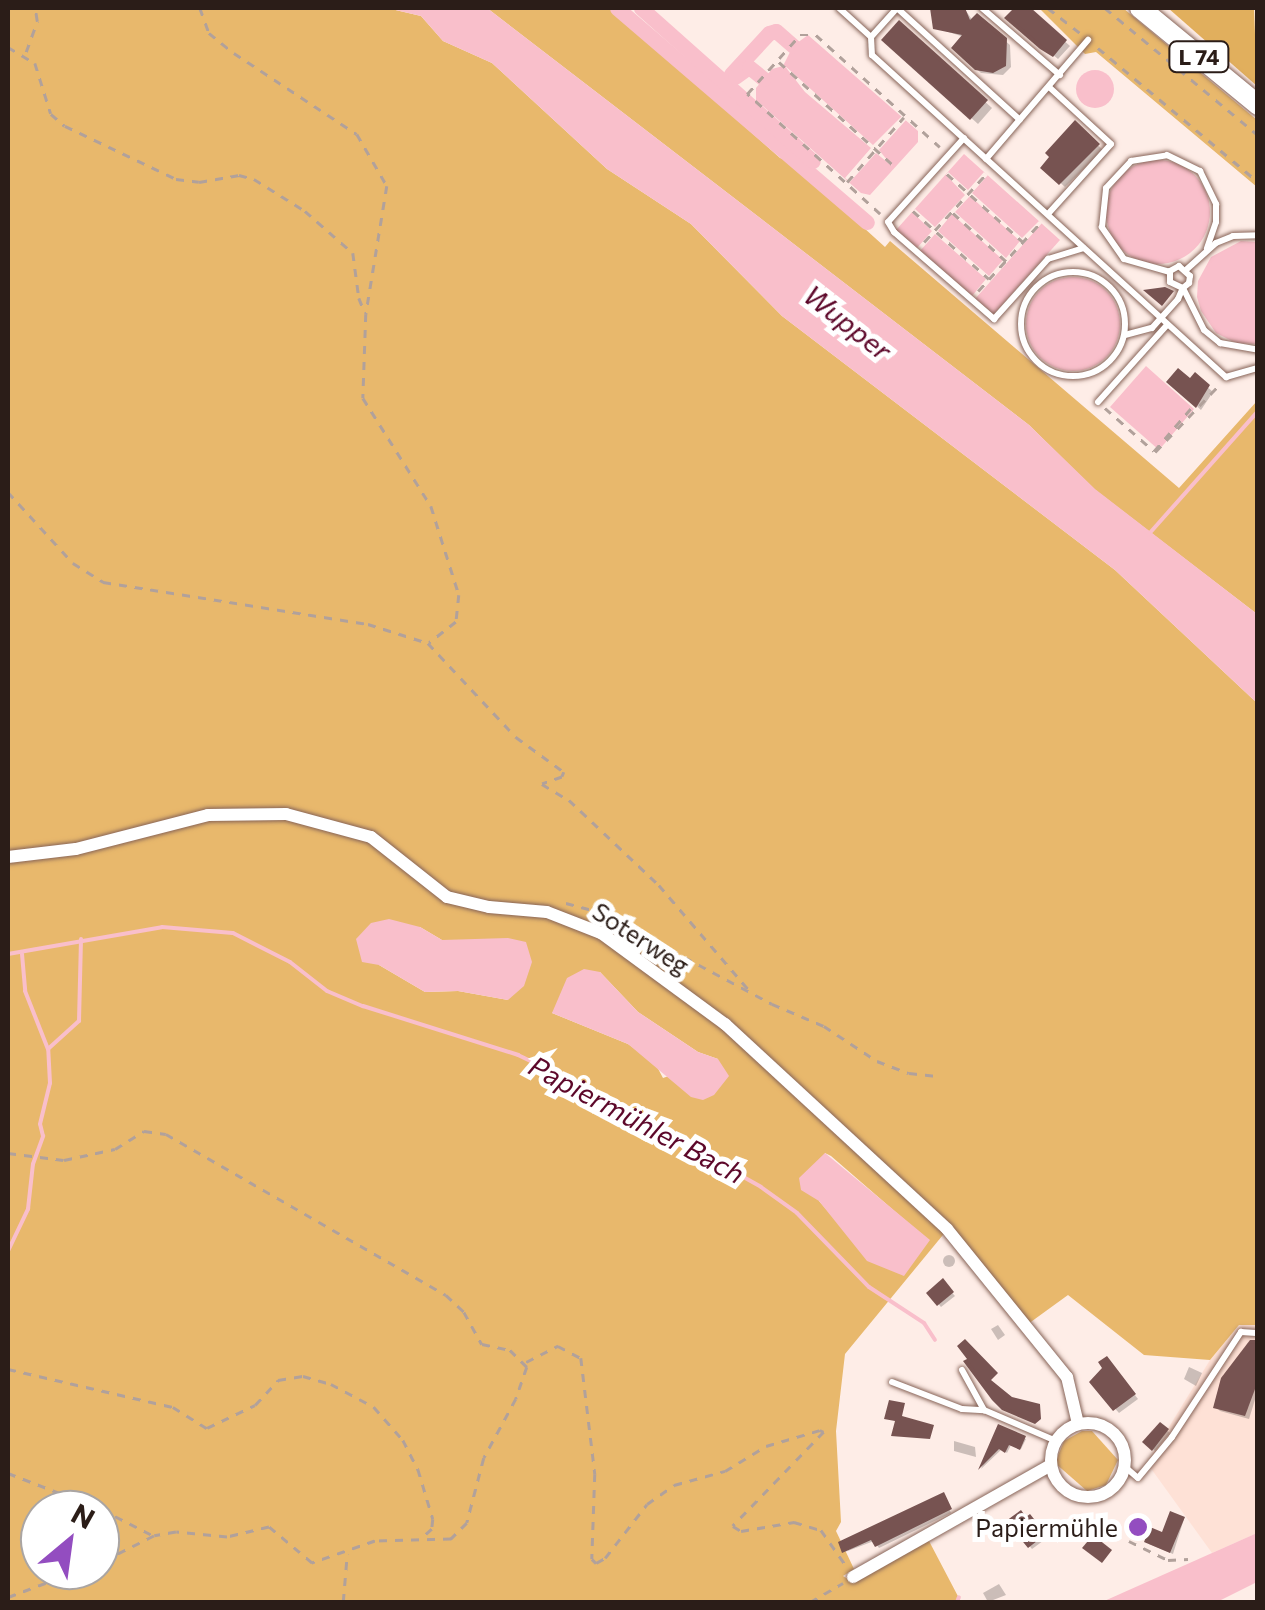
<!DOCTYPE html>
<meta charset="utf-8">
<style>
body{margin:0}
#map{position:relative;width:1265px;height:1610px;overflow:hidden;background:#feede7;font-family:Commissioner,sans-serif}
div>[style]{position:absolute}
.built>*{inset:0;background:#fee1d6}
.green>*{inset:0;background:#e8b86c}
.forest>*{inset:0;background:#e1af5d}
.water>*{inset:0;background:#f9bfcb}
.round{border-radius:50%}
.pier>*{inset:0;background:#feede7}
.shadow>*{inset:0;background:#0003}
.stream>*{height:4px;margin:-2px;padding:0 2px;transform-origin:2px;border-radius:2px;background:#f9bfcb}
.canal>*{height:15px;margin:-7.5px;padding:0 7.5px;transform-origin:7.5px;border-radius:7.5px;background:#f9bfcb}
.building>*{inset:0;background:#775351}
.path>*{height:2.5px;margin-top:-1.25px;transform-origin:0;background:repeating-linear-gradient(90deg,#b1a19b 0 8px,transparent 0 16px)}
.roads{filter:drop-shadow(0 0 2px #876458) drop-shadow(0 0 2px #876458)}
.lane>*{height:6px;margin:-3px;padding:0 3px;transform-origin:3px;border-radius:3px;background:#fff}
.lane>.ring{margin:-3px;padding:0;box-sizing:content-box;background:none;border:6px solid #fff;border-radius:50%}
.street>*{height:12px;margin:-6px;padding:0 6px;transform-origin:6px;border-radius:6px;background:#fff}
.street>.ring{margin:-6px;padding:0;box-sizing:content-box;background:none;border:12px solid #fff;border-radius:50%}
.primary>*{height:20px;margin:-10px;padding:0 10px;transform-origin:10px;border-radius:10px;background:#fff}
.dots>*{width:28px;height:28px;translate:-50% -50%;box-sizing:border-box;border:5px solid #fff;border-radius:50%}
span{translate:-50% -50%;white-space:nowrap;text-align:center;line-height:1.15;-webkit-text-stroke:10px #fff;paint-order:stroke}
.shield-label span{padding:2px 8px;background:#fff;border:2px solid;border-radius:8px;-webkit-text-stroke-width:0}
.shield-label{font-size:22px;color:#2b1d18;font-weight:700}
.street-label{font-size:25px;color:#2b1d18}
.poi-label{font-size:25px;color:#2b1d18}
.right{translate:-100% -50%;text-align:right}
.water-label{font-size:28px;color:#5d082a;font-style:italic}
.frame{position:absolute;inset:0;border:10px solid #2b1d18;pointer-events:none}
.north{position:absolute;left:20px;top:1490px;width:100px;height:100px;box-sizing:border-box;background:#fff;border:2px solid #aaa5a3;border-radius:50%;rotate:29deg;font-size:28px;font-weight:700;line-height:40px;text-align:center;color:#2b1d18}
.north::after{content:'';display:block;margin:auto;width:35px;height:45px;background:#934dc0;clip-path:polygon(50% 0,100% 100%,50% 72%,0 100%)}
</style>
<div id="map">
<div class="built">
<div style="clip-path:polygon(1239px 1325px,1257px 1325px,1257px 1533px,1212px 1553px,1147px 1463px,1210px 1360px)"></div>
</div>
<div class="green">
<div style="clip-path:polygon(evenodd,8px 8px,387px 8px,421px 16px,443px 41px,492px 63px,607px 169px,691px 224px,782px 316px,1115px 570px,1257px 703px,1257px 1325px,1239px 1325px,1210px 1360px,1144px 1355px,1068px 1295px,1028px 1324px,947px 1230px,845px 1354px,836px 1431px,841px 1522px,836px 1531px,854px 1569px,843px 1576px,853px 1582px,929px 1541px,961px 1602px,8px 1602px,8px 8px,420px 927px,442px 940px,470px 940px,508px 1000px,458px 991px,425px 992px,379px 965px,420px 927px,8px 8px,600px 972px,638px 1012px,698px 1052px,718px 1059px,663px 1078px,655px 1063px,628px 1044px,552px 1013px,600px 972px,8px 8px,825px 1153px,831px 1156px,929px 1241px,832px 1216px,819px 1201px,825px 1153px,8px 8px,40px 1510px,100px 1510px,100px 1570px,40px 1570px,40px 1510px)"></div>
<div style="clip-path:polygon(487px 8px,611px 8px,780px 158px,791px 162px,885px 247px,890px 241px,1179px 488px,1257px 401px,1257px 614px,1094px 489px,1029px 425px)"></div>
<div style="clip-path:polygon(1039px 8px,1123px 8px,1257px 120px,1257px 187px,1096px 52px,1085px 54px)"></div>
<div style="clip-path:polygon(1082px 1431px,1092px 1431px,1118px 1460px,1106px 1485px,1087px 1491px,1055px 1463px,1064px 1441px)"></div>
</div>
<div class="forest">
<div style="clip-path:polygon(1168px 8px,1254px 8px,1257px 86px)"></div>
</div>
<div class="water">
<div style="clip-path:polygon(387px 8px,487px 8px,1029px 425px,1095px 489px,1257px 614px,1257px 703px,1115px 570px,782px 316px,691px 224px,607px 169px,492px 63px,443px 41px,421px 16px)"></div>
<div style="clip-path:polygon(808px 35px,918px 131px,918px 142px,870px 195px,861px 193px,756px 100px,756px 88px,772px 69px,783px 66px,793px 46px)"></div>
<div class="round" style="left:1076px;top:70px;width:38px;height:38px"></div>
<div style="clip-path:polygon(964px 154px,1060px 240px,993px 315px,896px 230px)"></div>
<div class="round" style="left:1106px;top:160px;width:104px;height:104px"></div>
<div style="clip-path:polygon(1241px 241px,1257px 242px,1257px 344px,1236px 343px,1216px 333px,1201px 311px,1197px 297px,1198px 281px,1211px 257px)"></div>
<div class="round" style="left:1026px;top:277px;width:94px;height:94px"></div>
<div style="clip-path:polygon(1146px 366px,1194px 409px,1159px 450px,1110px 407px)"></div>
<div style="clip-path:polygon(389px 919px,420px 927px,442px 940px,508px 938px,526px 942px,532px 962px,524px 986px,508px 1000px,458px 991px,425px 992px,379px 965px,362px 962px,356px 939px,371px 923px)"></div>
<div style="clip-path:polygon(584px 969px,600px 972px,638px 1012px,698px 1052px,718px 1059px,729px 1076px,714px 1095px,703px 1100px,691px 1097px,628px 1044px,552px 1013px,567px 978px)"></div>
<div style="clip-path:polygon(825px 1153px,930px 1240px,904px 1276px,867px 1261px,819px 1201px,801px 1190px,799px 1178px)"></div>
<div style="clip-path:polygon(1257px 1533px,1257px 1582px,1217px 1602px,1102px 1602px)"></div>
</div>
<div class="pier">
<div style="clip-path:polygon(784px 65px,873px 145px,902px 116px,906px 120px,879px 150px,892px 166px,876px 153px,850px 182px,845px 178px,871px 148px,805px 92px)"></div>
<div style="clip-path:polygon(evenodd,948px 172px,968px 190px,984px 172px,988px 175px,972px 193px,1022px 238px,1039px 221px,1042px 223px,975px 299px,972px 296px,986px 279px,935px 234px,920px 251px,917px 248px,932px 231px,912px 212px,915px 209px,935px 227px,965px 195px,946px 175px,948px 172px,970px 196px,1020px 241px,1006px 258px,955px 212px,970px 196px,948px 172px,952px 214px,1003px 260px,989px 276px,938px 231px,952px 214px)"></div>
</div>
<div class="shadow">
<div style="clip-path:polygon(935px 8px,964px 8px,973px 21px,977px 16px,1010px 45px,1011px 67px,1003px 75px,981px 73px,955px 48px,964px 37px,936px 28px)"></div>
<div style="clip-path:polygon(1017px 8px,1027px 8px,1070px 46px,1058px 59px,1008px 18px)"></div>
<div style="clip-path:polygon(900px 24px,992px 108px,978px 124px,885px 40px)"></div>
<div style="clip-path:polygon(1075px 124px,1103px 150px,1065px 187px,1044px 168px)"></div>
<div style="clip-path:polygon(1195px 376px,1213px 392px,1201px 410px,1170px 382px,1190px 381px)"></div>
<div class="round" style="left:943px;top:1255px;width:12px;height:12px"></div>
<div style="clip-path:polygon(942px 1282px,955px 1296px,941px 1307px,929px 1293px)"></div>
<div style="clip-path:polygon(998px 1325px,1005px 1335px,998px 1340px,991px 1329px)"></div>
<div style="clip-path:polygon(1258px 1341px,1258px 1390px,1249px 1419px,1220px 1411px,1216px 1407px)"></div>
<div style="clip-path:polygon(1110px 1363px,1138px 1399px,1119px 1413px,1092px 1382px)"></div>
<div style="clip-path:polygon(1189px 1367px,1202px 1373px,1196px 1386px,1184px 1379px)"></div>
<div style="clip-path:polygon(1161px 1425px,1170px 1433px,1155px 1451px,1146px 1442px)"></div>
<div style="clip-path:polygon(999px 1427px,1026px 1439px,1021px 1449px,1011px 1445px,1007px 1453px,1002px 1449px,981px 1469px)"></div>
<div style="clip-path:polygon(954px 1441px,975px 1447px,976px 1457px,954px 1451px)"></div>
<div style="clip-path:polygon(943px 1495px,951px 1513px,879px 1548px,874px 1541px,845px 1552px)"></div>
<div style="clip-path:polygon(1030px 1517px,1047px 1538px,1032px 1549px,1010px 1522px)"></div>
<div style="clip-path:polygon(1184px 1519px,1173px 1554px,1149px 1544px,1163px 1535px)"></div>
<div style="clip-path:polygon(999px 1584px,1006px 1595px,988px 1602px,983px 1593px)"></div>
</div>
<div class="stream">
<div style="left:1148px;top:535px;width:166px;rotate:-48.4deg"></div>
<div style="left:8px;top:954px;width:156px;rotate:-9.9deg"></div>
<div style="left:162px;top:927px;width:71px;rotate:4.8deg"></div>
<div style="left:233px;top:933px;width:64px;rotate:27deg"></div>
<div style="left:290px;top:962px;width:47px;rotate:38.1deg"></div>
<div style="left:327px;top:991px;width:39px;rotate:23deg"></div>
<div style="left:363px;top:1006px;width:163px;rotate:17.5deg"></div>
<div style="left:518px;top:1055px;width:55px;rotate:25.6deg"></div>
<div style="left:568px;top:1079px;width:221px;rotate:29.2deg"></div>
<div style="left:761px;top:1187px;width:44px;rotate:35.8deg"></div>
<div style="left:797px;top:1213px;width:103px;rotate:45.8deg"></div>
<div style="left:869px;top:1287px;width:66px;rotate:33.2deg"></div>
<div style="left:924px;top:1323px;width:20px;rotate:57deg"></div>
<div style="left:22px;top:954px;width:37px;rotate:85deg"></div>
<div style="left:25px;top:991px;width:62px;rotate:68.4deg"></div>
<div style="left:8px;top:1251px;width:47px;rotate:-64.5deg"></div>
<div style="left:28px;top:1209px;width:45px;rotate:-83.7deg"></div>
<div style="left:33px;top:1164px;width:30px;rotate:-70deg"></div>
<div style="left:43px;top:1136px;width:12px;rotate:-104deg"></div>
<div style="left:40px;top:1124px;width:42px;rotate:-76.3deg"></div>
<div style="left:50px;top:1083px;width:34px;rotate:-93deg"></div>
<div style="left:48px;top:1049px;width:42px;rotate:-42.1deg"></div>
<div style="left:79px;top:1021px;width:82px;rotate:-88.6deg"></div>
<div style="left:957px;top:1602px;width:5px;rotate:-68deg"></div>
</div>
<div class="canal">
<div style="left:617px;top:8px;width:329px;rotate:40.6deg"></div>
<div style="left:641px;top:8px;width:230px;rotate:41.7deg"></div>
<div style="left:731px;top:74px;width:56px;rotate:-47.2deg"></div>
<div style="left:769px;top:33px;width:7px;rotate:-16deg"></div>
<div style="left:776px;top:31px;width:23px;rotate:41deg"></div>
<div style="left:735px;top:77px;width:17px;rotate:-36deg"></div>
<div style="left:749px;top:67px;width:19px;rotate:39deg"></div>
</div>
<div class="building">
<div style="clip-path:polygon(930px 8px,965px 8px,970px 20px,977px 13px,1007px 38px,1006px 66px,993px 73px,975px 70px,951px 48px,962px 35px,933px 29px)"></div>
<div style="clip-path:polygon(1014px 8px,1031px 8px,1067px 40px,1053px 57px,1040px 49px,1004px 18px)"></div>
<div style="clip-path:polygon(899px 20px,988px 100px,970px 120px,881px 40px)"></div>
<div style="clip-path:polygon(1075px 120px,1100px 144px,1059px 185px,1040px 168px,1049px 157px,1045px 153px)"></div>
<div style="clip-path:polygon(1165px 287px,1174px 291px,1162px 306px,1143px 290px)"></div>
<div style="clip-path:polygon(1178px 368px,1190px 378px,1195px 372px,1210px 385px,1196px 408px,1166px 382px)"></div>
<div style="clip-path:polygon(943px 1278px,954px 1292px,937px 1306px,926px 1293px)"></div>
<div style="clip-path:polygon(965px 1339px,998px 1373px,991px 1380px,1012px 1397px,1040px 1404px,1041px 1419px,1035px 1424px,1002px 1410px,992px 1400px,963px 1361px,967px 1359px,957px 1346px)"></div>
<div style="clip-path:polygon(1250px 1340px,1258px 1340px,1258px 1381px,1245px 1416px,1213px 1408px,1221px 1378px)"></div>
<div style="clip-path:polygon(1107px 1356px,1136px 1394px,1113px 1411px,1089px 1382px,1102px 1368px,1098px 1362px)"></div>
<div style="clip-path:polygon(889px 1400px,905px 1403px,902px 1416px,934px 1425px,930px 1439px,891px 1436px,895px 1421px,884px 1419px)"></div>
<div style="clip-path:polygon(1160px 1422px,1169px 1429px,1152px 1451px,1142px 1442px)"></div>
<div style="clip-path:polygon(998px 1424px,1026px 1436px,1020px 1450px,1009px 1445px,1005px 1453px,999px 1449px,978px 1470px)"></div>
<div style="clip-path:polygon(944px 1492px,952px 1509px,875px 1547px,871px 1540px,842px 1553px,838px 1542px)"></div>
<div style="clip-path:polygon(1021px 1510px,1026px 1517px,1030px 1514px,1046px 1534px,1028px 1548px,1006px 1521px)"></div>
<div style="clip-path:polygon(1170px 1511px,1185px 1517px,1170px 1553px,1144px 1542px,1150px 1527px,1162px 1532px)"></div>
<div style="clip-path:polygon(1093px 1535px,1112px 1550px,1102px 1563px,1082px 1548px)"></div>
</div>
<div class="path">
<div style="left:200px;top:8px;width:27px;rotate:70deg"></div>
<div style="left:209px;top:33px;width:32px;rotate:39deg"></div>
<div style="left:234px;top:53px;width:147px;rotate:33.4deg"></div>
<div style="left:357px;top:134px;width:60px;rotate:60deg"></div>
<div style="left:387px;top:186px;width:130px;rotate:99.3deg"></div>
<div style="left:366px;top:314px;width:84px;rotate:92deg"></div>
<div style="left:363px;top:398px;width:128px;rotate:57.8deg"></div>
<div style="left:431px;top:506px;width:93px;rotate:72.5deg"></div>
<div style="left:459px;top:595px;width:27px;rotate:96deg"></div>
<div style="left:456px;top:622px;width:34px;rotate:142deg"></div>
<div style="left:1048px;top:8px;width:41px;rotate:38deg"></div>
<div style="left:1105px;top:8px;width:199px;rotate:39.7deg"></div>
<div style="left:8px;top:47px;width:31px;rotate:31deg"></div>
<div style="left:35px;top:63px;width:53px;rotate:72.6deg"></div>
<div style="left:51px;top:114px;width:18px;rotate:41deg"></div>
<div style="left:65px;top:126px;width:123px;rotate:25.5deg"></div>
<div style="left:176px;top:179px;width:23px;rotate:7deg"></div>
<div style="left:199px;top:182px;width:41px;rotate:-9.9deg"></div>
<div style="left:239px;top:175px;width:16px;rotate:15deg"></div>
<div style="left:254px;top:179px;width:60px;rotate:32.1deg"></div>
<div style="left:305px;top:211px;width:64px;rotate:41.2deg"></div>
<div style="left:353px;top:253px;width:45px;rotate:82.4deg"></div>
<div style="left:359px;top:298px;width:16px;rotate:68deg"></div>
<div style="left:1098px;top:48px;width:209px;rotate:39.9deg"></div>
<div style="left:26px;top:52px;width:33px;rotate:-70deg"></div>
<div style="left:37px;top:21px;width:13px;rotate:-99deg"></div>
<div style="left:779px;top:62px;width:154px;rotate:42.1deg"></div>
<div style="left:947px;top:174px;width:102px;rotate:41.8deg"></div>
<div style="left:847px;top:182px;width:86px;rotate:-48.8deg"></div>
<div style="left:913px;top:211px;width:102px;rotate:41.8deg"></div>
<div style="left:953px;top:213px;width:72px;rotate:42.2deg"></div>
<div style="left:880px;top:214px;width:179px;rotate:-137.9deg"></div>
<div style="left:747px;top:94px;width:79px;rotate:-48.1deg"></div>
<div style="left:800px;top:35px;width:16px"></div>
<div style="left:816px;top:35px;width:167px;rotate:42.1deg"></div>
<div style="left:924px;top:242px;width:92px;rotate:-47.6deg"></div>
<div style="left:978px;top:291px;width:92px;rotate:-47.6deg"></div>
<div style="left:1105px;top:408px;width:65px;rotate:41.3deg"></div>
<div style="left:1154px;top:451px;width:58px;rotate:-49.2deg"></div>
<div style="left:1155px;top:452px;width:94px;rotate:-46.3deg"></div>
<div style="left:8px;top:492px;width:96px;rotate:47.5deg"></div>
<div style="left:73px;top:563px;width:36px;rotate:32deg"></div>
<div style="left:103px;top:582px;width:268px;rotate:9deg"></div>
<div style="left:368px;top:624px;width:63px;rotate:17.6deg"></div>
<div style="left:428px;top:643px;width:129px;rotate:46.9deg"></div>
<div style="left:516px;top:737px;width:59px;rotate:36.1deg"></div>
<div style="left:564px;top:772px;width:5px;rotate:112deg"></div>
<div style="left:562px;top:777px;width:21px;rotate:161deg"></div>
<div style="left:542px;top:784px;width:31px;rotate:31deg"></div>
<div style="left:569px;top:800px;width:124px;rotate:43.4deg"></div>
<div style="left:659px;top:885px;width:137px;rotate:49.4deg"></div>
<div style="left:566px;top:903px;width:35px;rotate:15deg"></div>
<div style="left:600px;top:912px;width:195px;rotate:28.1deg"></div>
<div style="left:772px;top:1004px;width:56px;rotate:22.9deg"></div>
<div style="left:824px;top:1026px;width:64px;rotate:33.4deg"></div>
<div style="left:877px;top:1061px;width:34px;rotate:21deg"></div>
<div style="left:909px;top:1073px;width:28px;rotate:6deg"></div>
<div style="left:8px;top:1153px;width:56px;rotate:7.1deg"></div>
<div style="left:64px;top:1160px;width:52px;rotate:-12.2deg"></div>
<div style="left:115px;top:1149px;width:34px;rotate:-32deg"></div>
<div style="left:144px;top:1131px;width:22px;rotate:8deg"></div>
<div style="left:166px;top:1134px;width:323px;rotate:29.9deg"></div>
<div style="left:446px;top:1295px;width:25px;rotate:43deg"></div>
<div style="left:464px;top:1312px;width:37px;rotate:61deg"></div>
<div style="left:482px;top:1344px;width:29px;rotate:12deg"></div>
<div style="left:510px;top:1350px;width:24px;rotate:45deg"></div>
<div style="left:527px;top:1367px;width:34px;rotate:109deg"></div>
<div style="left:516px;top:1399px;width:67px;rotate:118.5deg"></div>
<div style="left:484px;top:1458px;width:67px;rotate:104.7deg"></div>
<div style="left:467px;top:1523px;width:23px;rotate:135deg"></div>
<div style="left:451px;top:1539px;width:76px;rotate:178.5deg"></div>
<div style="left:375px;top:1541px;width:67px;rotate:160.8deg"></div>
<div style="left:312px;top:1563px;width:56px;rotate:-140.1deg"></div>
<div style="left:269px;top:1527px;width:43px;rotate:166.6deg"></div>
<div style="left:227px;top:1537px;width:51px;rotate:-174.4deg"></div>
<div style="left:176px;top:1532px;width:22px;rotate:170deg"></div>
<div style="left:526px;top:1362px;width:36px;rotate:-27deg"></div>
<div style="left:558px;top:1346px;width:26px;rotate:28deg"></div>
<div style="left:581px;top:1358px;width:117px;rotate:83.1deg"></div>
<div style="left:595px;top:1474px;width:85px;rotate:92deg"></div>
<div style="left:592px;top:1559px;width:6px;rotate:45deg"></div>
<div style="left:596px;top:1563px;width:10px;rotate:-29deg"></div>
<div style="left:605px;top:1558px;width:68px;rotate:-52.1deg"></div>
<div style="left:647px;top:1504px;width:33px;rotate:-35deg"></div>
<div style="left:674px;top:1485px;width:53px;rotate:-15.4deg"></div>
<div style="left:725px;top:1471px;width:48px;rotate:-31.4deg"></div>
<div style="left:766px;top:1446px;width:56px;rotate:-16.5deg"></div>
<div style="left:820px;top:1430px;width:4px;rotate:27deg"></div>
<div style="left:824px;top:1432px;width:131px;rotate:134.1deg"></div>
<div style="left:733px;top:1526px;width:9px;rotate:32deg"></div>
<div style="left:741px;top:1531px;width:54px;rotate:-9.6deg"></div>
<div style="left:794px;top:1522px;width:28px;rotate:17deg"></div>
<div style="left:821px;top:1530px;width:45px;rotate:54.9deg"></div>
<div style="left:8px;top:1369px;width:169px;rotate:13deg"></div>
<div style="left:173px;top:1407px;width:40px;rotate:32deg"></div>
<div style="left:207px;top:1428px;width:53px;rotate:-25.6deg"></div>
<div style="left:255px;top:1405px;width:34px;rotate:-47deg"></div>
<div style="left:278px;top:1380px;width:25px;rotate:-9deg"></div>
<div style="left:303px;top:1376px;width:29px;rotate:16deg"></div>
<div style="left:331px;top:1384px;width:49px;rotate:28.1deg"></div>
<div style="left:374px;top:1407px;width:44px;rotate:48.7deg"></div>
<div style="left:403px;top:1440px;width:33px;rotate:63deg"></div>
<div style="left:418px;top:1469px;width:52px;rotate:73.3deg"></div>
<div style="left:433px;top:1519px;width:10px;rotate:96deg"></div>
<div style="left:432px;top:1529px;width:15px;rotate:138deg"></div>
<div style="left:8px;top:1473px;width:100px;rotate:21.2deg"></div>
<div style="left:101px;top:1509px;width:59px;rotate:27deg"></div>
<div style="left:154px;top:1536px;width:60px;rotate:153.4deg"></div>
<div style="left:1129px;top:1541px;width:43px;rotate:26deg"></div>
<div style="left:1168px;top:1560px;width:20px;rotate:-3deg"></div>
<div style="left:8px;top:1597px;width:77px;rotate:-20.6deg"></div>
<div style="left:343px;top:1602px;width:48px;rotate:-85.2deg"></div>
<div style="left:810px;top:1602px;width:38px;rotate:-30deg"></div>
</div>
<div class="roads">
<div class="lane">
<div style="left:839px;top:8px;width:43px;rotate:42.2deg"></div>
<div style="left:871px;top:37px;width:18px;rotate:87deg"></div>
<div style="left:872px;top:55px;width:479px;rotate:42.3deg"></div>
<div style="left:1226px;top:377px;width:33px;rotate:-16deg"></div>
<div style="left:897px;top:8px;width:166px;rotate:42.3deg"></div>
<div style="left:982px;top:8px;width:103px;rotate:40.7deg"></div>
<div style="left:871px;top:37px;width:39px;rotate:-48deg"></div>
<div style="left:964px;top:138px;width:113px;rotate:132.1deg"></div>
<div style="left:888px;top:222px;width:12px;rotate:59deg"></div>
<div style="left:894px;top:232px;width:133px;rotate:41deg"></div>
<div style="left:994px;top:319px;width:81px;rotate:-48deg"></div>
<div style="left:1048px;top:259px;width:37px;rotate:-17deg"></div>
<div style="left:986px;top:159px;width:157px;rotate:-49.4deg"></div>
<div style="left:1048px;top:214px;width:94px;rotate:-48deg"></div>
<div style="left:1111px;top:144px;width:84px;rotate:-137.4deg"></div>
<div style="left:1187px;top:269px;width:39px;rotate:-42deg"></div>
<div style="left:1216px;top:243px;width:18px;rotate:-22deg"></div>
<div style="left:1233px;top:236px;width:25px;rotate:-2deg"></div>
<div class="ring" style="left:1021px;top:272px;width:98px;height:98px"></div>
<div style="left:1170px;top:272px;width:48px;rotate:-164.2deg"></div>
<div style="left:1124px;top:259px;width:39px;rotate:-125deg"></div>
<div style="left:1102px;top:227px;width:39px;rotate:-84deg"></div>
<div style="left:1106px;top:188px;width:37px;rotate:-47deg"></div>
<div style="left:1131px;top:161px;width:36px;rotate:-9deg"></div>
<div style="left:1167px;top:155px;width:37px;rotate:26deg"></div>
<div style="left:1200px;top:171px;width:37px;rotate:64deg"></div>
<div style="left:1216px;top:204px;width:18px;rotate:90deg"></div>
<div style="left:1216px;top:222px;width:28px;rotate:109deg"></div>
<div style="left:1125px;top:335px;width:28px;rotate:-15deg"></div>
<div style="left:1152px;top:328px;width:39px;rotate:-48deg"></div>
<div style="left:1178px;top:299px;width:12px;rotate:-66deg"></div>
<div style="left:1183px;top:288px;width:8px;rotate:-40deg"></div>
<div style="left:1189px;top:283px;width:7px;rotate:-82deg"></div>
<div style="left:1190px;top:276px;width:15px;rotate:-138deg"></div>
<div style="left:1179px;top:266px;width:10px;rotate:151deg"></div>
<div style="left:1170px;top:271px;width:11px;rotate:90deg"></div>
<div style="left:1170px;top:282px;width:14px;rotate:25deg"></div>
<div style="left:1183px;top:288px;width:47px;rotate:63.4deg"></div>
<div style="left:1204px;top:330px;width:21px;rotate:39deg"></div>
<div style="left:1220px;top:343px;width:39px;rotate:10deg"></div>
<div style="left:1098px;top:402px;width:103px;rotate:-48.1deg"></div>
<div style="left:962px;top:1370px;width:46px;rotate:61.2deg"></div>
<div style="left:984px;top:1410px;width:78px;rotate:23.3deg"></div>
<div style="left:892px;top:1382px;width:75px;rotate:21.1deg"></div>
<div style="left:962px;top:1409px;width:22px;rotate:3deg"></div>
<div style="left:1124px;top:1466px;width:18px;rotate:41deg"></div>
<div style="left:1138px;top:1478px;width:53px;rotate:-50.3deg"></div>
<div style="left:1172px;top:1437px;width:126px;rotate:-56.7deg"></div>
<div style="left:1241px;top:1332px;width:15px;rotate:4deg"></div>
</div>
<div class="street">
<div style="left:8px;top:857px;width:68px;rotate:-6.7deg"></div>
<div style="left:76px;top:849px;width:136px;rotate:-14.4deg"></div>
<div style="left:208px;top:815px;width:78px;rotate:-0.7deg"></div>
<div style="left:286px;top:814px;width:88px;rotate:15.1deg"></div>
<div style="left:371px;top:837px;width:97px;rotate:38.3deg"></div>
<div style="left:447px;top:897px;width:43px;rotate:13.4deg"></div>
<div style="left:489px;top:907px;width:58px;rotate:4.9deg"></div>
<div style="left:547px;top:912px;width:58px;rotate:21.3deg"></div>
<div style="left:601px;top:933px;width:154px;rotate:36.3deg"></div>
<div style="left:725px;top:1024px;width:302px;rotate:42.7deg"></div>
<div style="left:947px;top:1229px;width:191px;rotate:51deg"></div>
<div style="left:1067px;top:1377px;width:48px;rotate:76.8deg"></div>
<div class="ring" style="left:1051px;top:1423px;width:62px;height:62px"></div>
<div style="left:853px;top:1577px;width:227px;rotate:-29.5deg"></div>
</div>
<div class="primary">
<div style="left:1140px;top:8px;width:153px;rotate:39.4deg"></div>
</div>
</div>
<div class="dots">
<div style="left:1138px;top:1527px;background:#934dc0"></div>
</div>
<div class="shield-label">
<span style="left:1199px;top:57px">L 74</span>
</div>
<div class="street-label">
<span style="left:641px;top:938px;rotate:33deg">Soterweg</span>
</div>
<div class="poi-label">
<span class="right" style="left:1118px;top:1527px">Papiermühle</span>
</div>
<div class="water-label">
<span style="left:848px;top:322px;rotate:38deg">Wupper</span>
<span style="left:637px;top:1119px;rotate:28deg">Papiermühler Bach</span>
</div>
<div class="frame"></div>
<div class="north">N</div>
</div>
